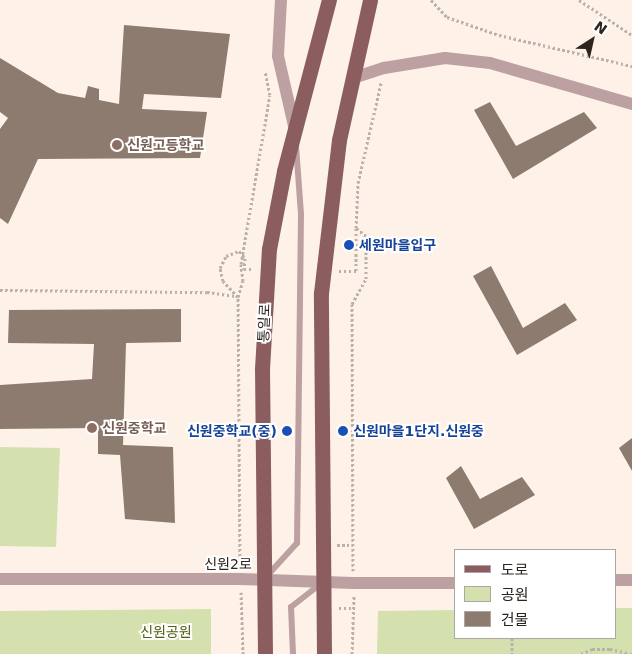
<!DOCTYPE html>
<meta charset="utf-8">
<style>
body{margin:0}
#map{position:relative;width:632px;height:654px;overflow:hidden;background:#fdf1e8;font-family:"DejaVu Sans","Noto Sans KR",sans-serif}
div>[style]{position:absolute}
.green>*{inset:0;background:#d4e1ae}
.building>*{inset:0;background:#8d7b6f}
.path>*{height:3px;margin-top:-1.5px;transform-origin:0;background:repeating-linear-gradient(90deg,#bbb1a9 0 2.5px,transparent 0 5px)}
.lane>*{height:6px;margin:-3px;padding:0 3px;transform-origin:3px;border-radius:3px;background:#bda1a2}
.street>*{height:12px;margin:-6px;padding:0 6px;transform-origin:6px;border-radius:6px;background:#bda1a2}
.primary>*{height:15px;margin:-7.5px;padding:0 7.5px;transform-origin:7.5px;border-radius:7.5px;background:#8b5d5f}
.dots>*{width:14px;height:14px;translate:-50% -50%;box-sizing:border-box;border:2px solid #fff;border-radius:50%}
span{translate:-50% -50%;white-space:nowrap;text-align:center;line-height:1.15;-webkit-text-stroke:4px #fff;paint-order:stroke}
.education-label{font-size:14px;color:#785e54;font-weight:700}
.left{translate:0 -50%;text-align:left}
.transit-label{font-size:14px;color:#164399;font-weight:700}
.right{translate:-100% -50%;text-align:right}
.street-label{font-size:14px;color:#2b241f}
.park-label{font-size:14px;color:#525f0f}
.legend{position:absolute;left:454px;top:549px;width:162px;height:90px;box-sizing:border-box;background:#fff;border:1px solid #aaa7a5;margin:0;padding:6px 9px;list-style:none;font-size:15px;color:#2b241f}
.legend li{display:flex;align-items:center;gap:10px;height:25px}
.legend b{width:25px;border:1px solid #aaa7a5}
.north{position:absolute;left:567px;top:15px;width:50px;height:50px;-webkit-text-stroke:4px #fff;paint-order:stroke;rotate:35deg;font-size:14px;font-weight:700;line-height:20px;text-align:center;color:#2b241f}
.north::after{content:'';display:block;margin:auto;width:18px;height:22px;background:#2b241f;clip-path:polygon(50% 0,100% 100%,50% 72%,0 100%)}
</style>
<div id="map">
<div class="green">
<div style="clip-path:polygon(0 447px,60px 448px,56px 547px,0 546px)"></div>
<div style="clip-path:polygon(616px 608px,632px 608px,632px 654px,377px 654px,378px 611px,456px 610px,456px 638px,616px 638px)"></div>
<div style="clip-path:polygon(211px 609px,211px 654px,0 654px,0 611px)"></div>
</div>
<div class="building">
<div style="clip-path:polygon(124px 25px,230px 34px,221px 98px,144px 94px,142px 109px,207px 112px,200px 158px,38px 159px,8px 224px,0 218px,0 129px,8px 118px,0 112px,0 58px,58px 93px,85px 98px,88px 86px,99px 89px,99px 100px,119px 104px)"></div>
<div style="clip-path:polygon(490px 102px,516px 146px,584px 112px,597px 128px,513px 179px,474px 110px)"></div>
<div style="clip-path:polygon(491px 266px,523px 328px,565px 303px,577px 320px,517px 355px,473px 276px)"></div>
<div style="clip-path:polygon(181px 309px,181px 342px,126px 343px,123px 445px,173px 447px,175px 523px,125px 519px,120px 455px,98px 454px,98px 428px,0 429px,0 385px,92px 379px,94px 344px,8px 343px,9px 310px)"></div>
<div style="clip-path:polygon(632px 438px,632px 471px,619px 448px)"></div>
<div style="clip-path:polygon(461px 466px,480px 499px,522px 477px,535px 495px,474px 529px,446px 478px)"></div>
</div>
<div class="path">
<div style="left:431px;top:0;width:23px;rotate:47deg"></div>
<div style="left:447px;top:17px;width:55px;rotate:19.1deg"></div>
<div style="left:499px;top:35px;width:137px;rotate:13.1deg"></div>
<div style="left:579px;top:0;width:64px;rotate:33.4deg"></div>
<div style="left:339px;top:271px;width:17px"></div>
<div style="left:356px;top:271px;width:43px;rotate:-90deg"></div>
<div style="left:0;top:290px;width:207px;rotate:0.6deg"></div>
<div style="left:207px;top:292px;width:30px;rotate:8deg"></div>
<div style="left:238px;top:297px;width:22px;rotate:-133deg"></div>
<div style="left:223px;top:281px;width:13px;rotate:-103deg"></div>
<div style="left:220px;top:268px;width:13px;rotate:-63deg"></div>
<div style="left:226px;top:256px;width:14px;rotate:-21deg"></div>
<div style="left:239px;top:251px;width:9px;rotate:49deg"></div>
<div style="left:245px;top:258px;width:11px;rotate:95deg"></div>
<div style="left:244px;top:269px;width:9px"></div>
<div style="left:337px;top:545px;width:15px"></div>
<div style="left:240px;top:566px;width:269px;rotate:-90.4deg"></div>
<div style="left:238px;top:297px;width:17px;rotate:-73deg"></div>
<div style="left:243px;top:281px;width:17px;rotate:-97deg"></div>
<div style="left:241px;top:264px;width:171px;rotate:-80.3deg"></div>
<div style="left:270px;top:95px;width:25px;rotate:-102deg"></div>
<div style="left:353px;top:571px;width:267px;rotate:-90.2deg"></div>
<div style="left:352px;top:304px;width:29px;rotate:-61deg"></div>
<div style="left:366px;top:279px;width:43px;rotate:-90deg"></div>
<div style="left:366px;top:236px;width:13px;rotate:-141deg"></div>
<div style="left:356px;top:228px;width:45px;rotate:-87.5deg"></div>
<div style="left:358px;top:183px;width:103px;rotate:-77deg"></div>
<div style="left:241px;top:592px;width:62px;rotate:88.2deg"></div>
<div style="left:339px;top:608px;width:15px"></div>
<div style="left:512px;top:638px;width:16px;rotate:90deg"></div>
<div style="left:352px;top:654px;width:59px;rotate:-88.1deg"></div>
<div style="left:581px;top:654px;width:12px;rotate:-24deg"></div>
<div style="left:592px;top:649px;width:18px"></div>
<div style="left:610px;top:649px;width:22px;rotate:13deg"></div>
</div>
<div class="lane">
<div style="left:266px;top:577px;width:46px;rotate:-47.6deg"></div>
<div style="left:297px;top:543px;width:329px;rotate:-89.3deg"></div>
<div style="left:301px;top:214px;width:68px;rotate:-94.2deg"></div>
<div style="left:293px;top:654px;width:47px;rotate:-92.4deg"></div>
<div style="left:291px;top:607px;width:39px;rotate:-38deg"></div>
</div>
<div class="street">
<div style="left:281px;top:0;width:56px;rotate:93.1deg"></div>
<div style="left:278px;top:56px;width:76px;rotate:77.1deg"></div>
<div style="left:353px;top:78px;width:33px;rotate:-18deg"></div>
<div style="left:384px;top:68px;width:62px;rotate:-9.3deg"></div>
<div style="left:445px;top:58px;width:45px;rotate:6.3deg"></div>
<div style="left:490px;top:63px;width:148px;rotate:16.1deg"></div>
<div style="left:0;top:579px;width:240px"></div>
<div style="left:240px;top:579px;width:113px;rotate:2deg"></div>
<div style="left:353px;top:583px;width:103px"></div>
<div style="left:616px;top:580px;width:16px"></div>
</div>
<div class="primary">
<div style="left:265px;top:654px;width:285px;rotate:-90.6deg"></div>
<div style="left:262px;top:369px;width:120px;rotate:-86.7deg"></div>
<div style="left:269px;top:249px;width:79px;rotate:-79.1deg"></div>
<div style="left:284px;top:171px;width:177px;rotate:-75.3deg"></div>
<div style="left:324px;top:654px;width:361px;rotate:-90.5deg"></div>
<div style="left:321px;top:293px;width:154px;rotate:-83.3deg"></div>
<div style="left:339px;top:140px;width:143px;rotate:-77.5deg"></div>
</div>
<div class="dots">
<div style="left:117px;top:145px;background:#8d6e63"></div>
<div style="left:349px;top:245px;background:#1a4fb4"></div>
<div style="left:92px;top:428px;background:#8d6e63"></div>
<div style="left:287px;top:431px;background:#1a4fb4"></div>
<div style="left:343px;top:431px;background:#1a4fb4"></div>
</div>
<div class="education-label">
<span class="left" style="left:127px;top:145px">신원고등학교</span>
<span class="left" style="left:102px;top:428px">신원중학교</span>
</div>
<div class="transit-label">
<span class="left" style="left:359px;top:245px">세원마을입구</span>
<span class="right" style="left:277px;top:431px">신원중학교(중)</span>
<span class="left" style="left:353px;top:431px">신원마을1단지.신원중</span>
</div>
<div class="street-label">
<span style="left:264px;top:323px;rotate:-88deg">통일로</span>
<span style="left:228px;top:564px">신원2로</span>
</div>
<div class="park-label">
<span style="left:166px;top:632px">신원공원</span>
</div>
<ul class="legend">
<li><b style="height:6px;background:#8b5d5f"></b>도로</li>
<li><b style="height:14px;background:#d4e1ae"></b>공원</li>
<li><b style="height:14px;background:#8d7b6f"></b>건물</li>
</ul>
<div class="north">N</div>
</div>
